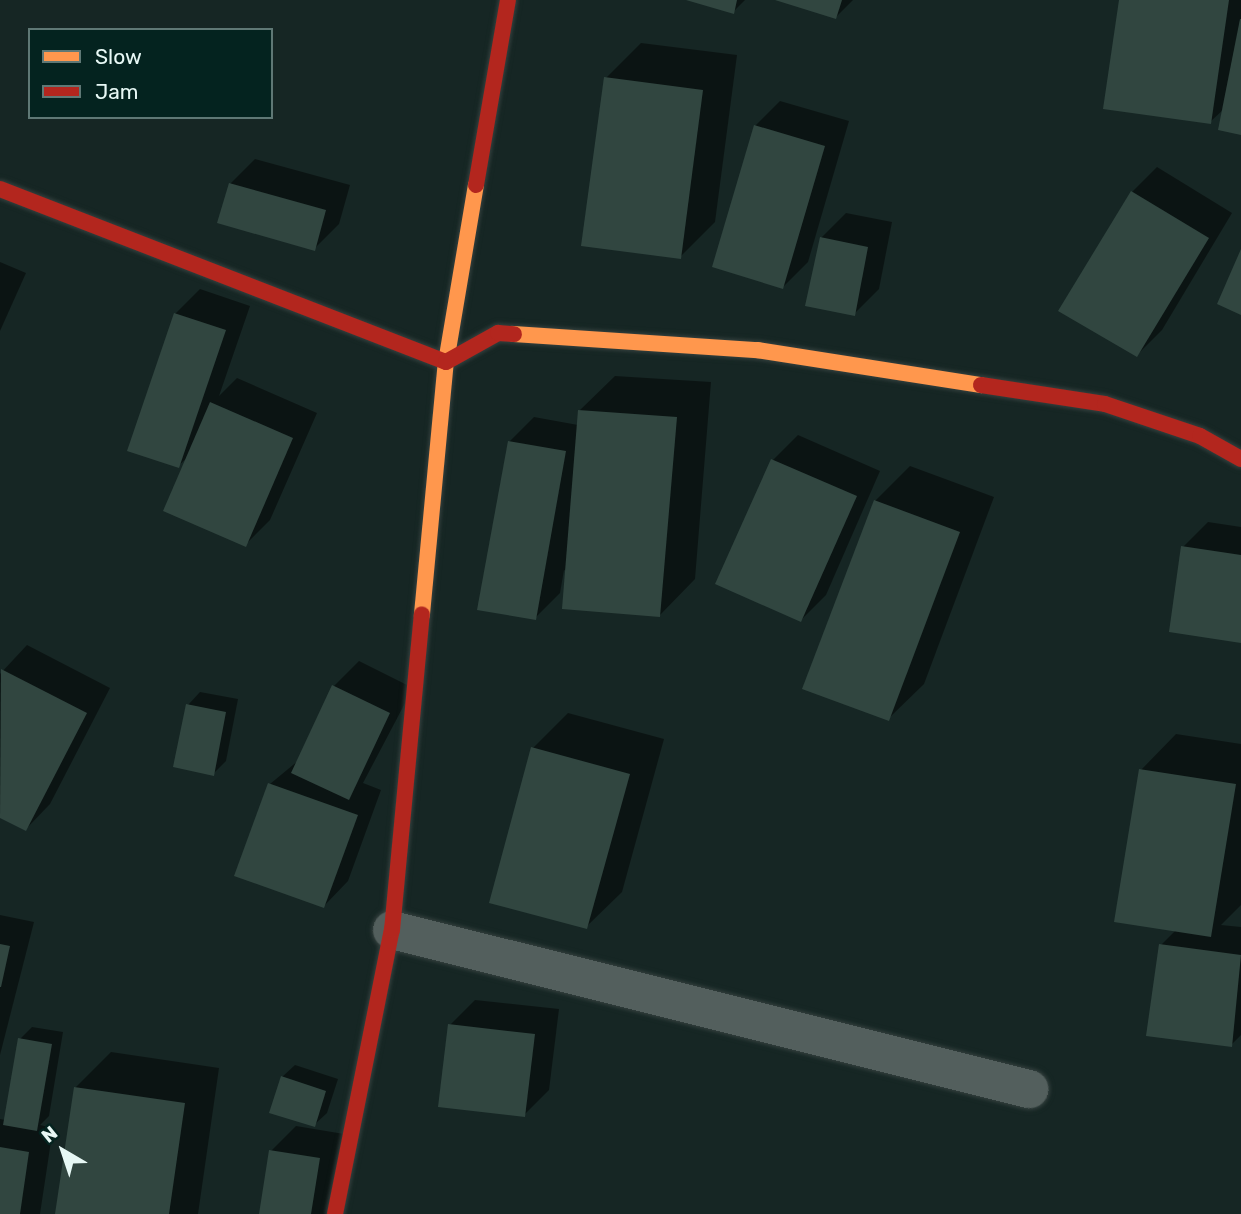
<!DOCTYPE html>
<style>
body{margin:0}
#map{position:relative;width:1241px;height:1214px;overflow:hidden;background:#162624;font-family:Rubik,sans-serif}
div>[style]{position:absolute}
.shadow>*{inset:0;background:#0007}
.building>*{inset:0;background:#314640}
.roads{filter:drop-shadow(0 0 2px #35413f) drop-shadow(0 0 2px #35413f)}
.street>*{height:38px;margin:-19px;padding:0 19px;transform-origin:19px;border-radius:19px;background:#535f5d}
.slow>*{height:16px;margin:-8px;padding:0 8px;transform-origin:8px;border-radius:8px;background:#ff974d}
.jam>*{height:16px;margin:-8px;padding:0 8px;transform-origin:8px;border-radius:8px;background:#b3261e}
span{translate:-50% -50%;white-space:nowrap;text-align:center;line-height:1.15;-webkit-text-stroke:7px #04231f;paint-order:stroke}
.legend{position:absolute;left:28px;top:28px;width:245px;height:91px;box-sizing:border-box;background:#04231f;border:2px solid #5f7875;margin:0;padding:9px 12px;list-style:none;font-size:21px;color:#e7f8f5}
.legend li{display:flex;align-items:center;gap:14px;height:35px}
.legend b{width:35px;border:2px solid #5f7875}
.north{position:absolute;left:28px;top:1116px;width:70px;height:70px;-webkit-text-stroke:5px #04231f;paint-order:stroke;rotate:321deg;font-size:19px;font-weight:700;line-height:28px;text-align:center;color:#e7f8f5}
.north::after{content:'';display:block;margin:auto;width:24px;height:32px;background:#e7f8f5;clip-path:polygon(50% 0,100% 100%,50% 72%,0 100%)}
</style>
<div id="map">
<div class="shadow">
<div style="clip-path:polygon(690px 0,745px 0,733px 12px)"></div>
<div style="clip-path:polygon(779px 0,853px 0,836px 17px)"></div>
<div style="clip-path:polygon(1121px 0,1241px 0,1241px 133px,1224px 109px,1210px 122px)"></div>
<div style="clip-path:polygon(641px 43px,737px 55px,715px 222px,680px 257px,606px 78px)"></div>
<div style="clip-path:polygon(780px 101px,849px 121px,808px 262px,783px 287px,755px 126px)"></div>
<div style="clip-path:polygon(255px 159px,350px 185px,339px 224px,314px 249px,230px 184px)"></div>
<div style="clip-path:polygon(1157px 167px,1232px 213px,1162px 330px,1137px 355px,1132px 192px)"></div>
<div style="clip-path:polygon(846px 213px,892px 222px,879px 289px,854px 314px,821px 238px)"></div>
<div style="clip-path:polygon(0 262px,26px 273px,0 331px)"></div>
<div style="clip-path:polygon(200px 289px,250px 306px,219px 396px,237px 378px,317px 413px,270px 520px,245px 545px,188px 457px,178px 466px,175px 314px)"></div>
<div style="clip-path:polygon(615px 376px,711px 382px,695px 579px,660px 615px,564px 570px,560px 593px,535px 618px,509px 442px,534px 417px,578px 425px,579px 411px)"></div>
<div style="clip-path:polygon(798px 435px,880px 471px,826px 595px,801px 620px,773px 460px)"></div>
<div style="clip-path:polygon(910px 466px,994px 497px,924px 684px,888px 719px,875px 501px)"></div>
<div style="clip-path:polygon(1208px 522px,1241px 527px,1241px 641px,1183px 547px)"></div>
<div style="clip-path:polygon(27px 645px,110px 688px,50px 804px,26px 829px,0 816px,0 674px)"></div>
<div style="clip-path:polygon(359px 661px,413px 688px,363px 783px,381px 790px,348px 881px,324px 906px,236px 875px,270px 784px,299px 760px,334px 686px)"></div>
<div style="clip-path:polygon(200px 692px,238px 699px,226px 761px,213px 774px,188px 705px)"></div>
<div style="clip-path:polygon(568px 713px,664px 739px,622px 892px,586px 927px,533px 748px)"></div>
<div style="clip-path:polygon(1176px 734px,1241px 744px,1241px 905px,1221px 925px,1241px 927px,1241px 1035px,1231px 1045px,1161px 945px,1176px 930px,1141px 770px)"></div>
<div style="clip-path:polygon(0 915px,34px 922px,0 1055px)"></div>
<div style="clip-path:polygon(475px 1000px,559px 1009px,549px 1090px,524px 1115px,450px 1025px)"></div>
<div style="clip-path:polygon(32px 1027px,63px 1032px,49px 1116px,40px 1125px,53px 1128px,40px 1214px,0 1214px,0 1119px,5px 1120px,20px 1039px)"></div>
<div style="clip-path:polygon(111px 1052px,219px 1068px,198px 1214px,57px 1214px,75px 1088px)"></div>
<div style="clip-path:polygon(295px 1065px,338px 1079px,327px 1113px,314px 1125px,282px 1077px)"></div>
<div style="clip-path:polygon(296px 1126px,344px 1134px,328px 1214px,261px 1214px,271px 1151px)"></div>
</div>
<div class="building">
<div style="clip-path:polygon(686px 0,737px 0,734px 14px)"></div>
<div style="clip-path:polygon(775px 0,842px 0,836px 19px)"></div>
<div style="clip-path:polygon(1119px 0,1229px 0,1211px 124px,1103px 109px)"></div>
<div style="clip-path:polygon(1240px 19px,1241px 19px,1241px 135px,1218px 130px)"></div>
<div style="clip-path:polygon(604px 77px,703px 90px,681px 259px,581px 246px)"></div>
<div style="clip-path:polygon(754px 125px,825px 146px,783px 289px,712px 267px)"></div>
<div style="clip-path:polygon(229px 183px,326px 210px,315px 251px,217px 223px)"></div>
<div style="clip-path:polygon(1131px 191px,1209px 238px,1137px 357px,1058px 311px)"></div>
<div style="clip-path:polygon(820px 237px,868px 247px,855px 316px,805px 306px)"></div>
<div style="clip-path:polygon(1241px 249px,1241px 315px,1217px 304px)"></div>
<div style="clip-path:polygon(174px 313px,226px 330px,179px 468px,127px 451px)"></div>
<div style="clip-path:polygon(210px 402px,293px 438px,246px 547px,163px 511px)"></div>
<div style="clip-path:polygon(578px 410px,677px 417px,660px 617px,562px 609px)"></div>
<div style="clip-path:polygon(508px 441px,566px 451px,536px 620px,477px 610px)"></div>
<div style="clip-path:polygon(771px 459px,857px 496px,801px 622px,715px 584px)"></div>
<div style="clip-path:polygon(874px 500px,960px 532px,889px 721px,802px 689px)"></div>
<div style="clip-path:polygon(1181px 546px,1241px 555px,1241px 643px,1169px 632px)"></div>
<div style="clip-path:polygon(1px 669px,87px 713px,26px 831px,0 818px)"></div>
<div style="clip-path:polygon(332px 685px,390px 713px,349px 800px,291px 773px)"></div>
<div style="clip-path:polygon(186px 704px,226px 712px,214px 776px,173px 767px)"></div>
<div style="clip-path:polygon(531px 747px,630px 774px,587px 929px,489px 903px)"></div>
<div style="clip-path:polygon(1139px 769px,1236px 784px,1211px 937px,1114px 922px)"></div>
<div style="clip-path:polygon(268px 783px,358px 815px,324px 908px,234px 876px)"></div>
<div style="clip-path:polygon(0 944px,10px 946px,1px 987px,0 987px)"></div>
<div style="clip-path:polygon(1159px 944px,1241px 955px,1232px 1047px,1146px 1036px)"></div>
<div style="clip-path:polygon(448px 1024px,535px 1034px,525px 1117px,438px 1107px)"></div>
<div style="clip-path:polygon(18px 1038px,52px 1044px,37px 1131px,3px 1125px)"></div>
<div style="clip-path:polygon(281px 1076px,326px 1091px,315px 1127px,269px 1113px)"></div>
<div style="clip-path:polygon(74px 1087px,185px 1103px,169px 1214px,55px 1214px)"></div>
<div style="clip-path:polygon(0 1147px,29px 1152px,20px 1214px,0 1214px)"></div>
<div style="clip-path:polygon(269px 1150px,320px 1158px,311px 1214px,259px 1214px)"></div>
</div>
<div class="roads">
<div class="street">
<div style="left:392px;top:930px;width:657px;rotate:14.02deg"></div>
</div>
<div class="slow">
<div style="left:514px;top:334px;width:244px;rotate:3.8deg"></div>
<div style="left:757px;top:350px;width:227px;rotate:8.9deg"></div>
<div style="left:422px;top:614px;width:253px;rotate:-84.6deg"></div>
<div style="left:446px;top:362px;width:180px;rotate:-80.4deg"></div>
</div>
<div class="jam">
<div style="left:476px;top:185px;width:188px;rotate:-80.2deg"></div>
<div style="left:0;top:189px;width:478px;rotate:21.2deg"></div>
<div style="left:446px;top:362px;width:60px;rotate:-29.1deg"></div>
<div style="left:498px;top:333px;width:16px;rotate:4deg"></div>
<div style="left:981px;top:385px;width:125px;rotate:8.7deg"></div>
<div style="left:1105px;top:404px;width:100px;rotate:18.6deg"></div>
<div style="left:1200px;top:436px;width:47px;rotate:29.3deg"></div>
<div style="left:335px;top:1214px;width:290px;rotate:-78.7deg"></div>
<div style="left:392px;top:930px;width:317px;rotate:-84.6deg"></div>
</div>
</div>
<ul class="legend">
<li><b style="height:9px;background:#ff974d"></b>Slow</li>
<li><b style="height:9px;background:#b3261e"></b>Jam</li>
</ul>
<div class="north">N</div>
</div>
